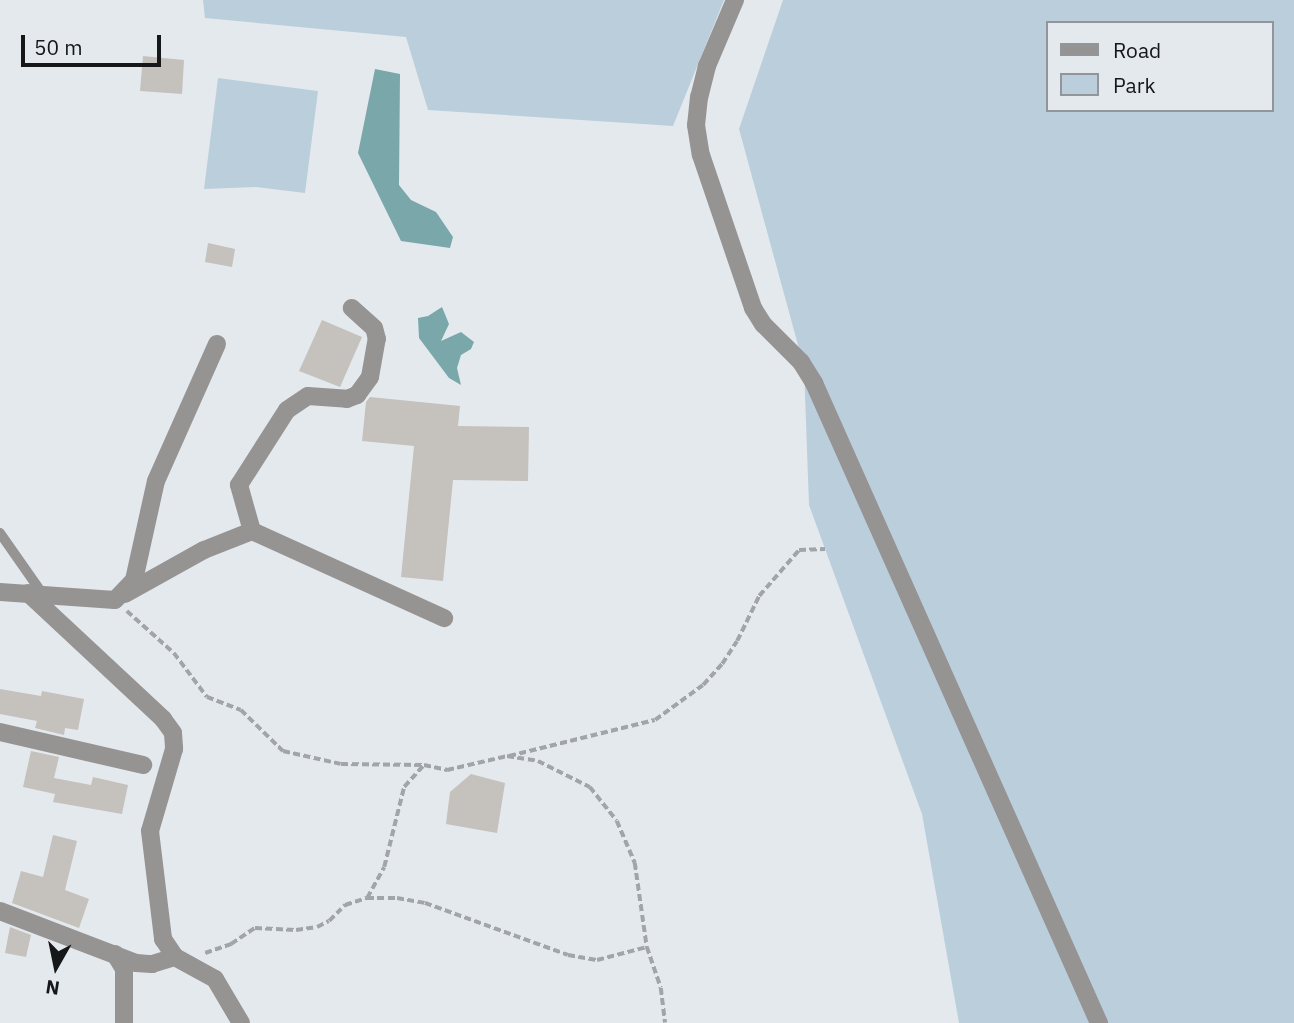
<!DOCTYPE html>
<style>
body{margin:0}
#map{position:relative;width:1294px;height:1023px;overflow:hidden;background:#e4e9ee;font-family:"IBM Plex Sans",sans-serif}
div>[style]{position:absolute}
.green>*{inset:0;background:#bacedc}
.water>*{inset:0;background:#7aa8aa}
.building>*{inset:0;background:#c5c1bc}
.path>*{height:3.5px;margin-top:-1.75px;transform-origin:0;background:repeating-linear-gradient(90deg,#a1a5a9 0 7px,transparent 0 10.5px)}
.lane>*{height:10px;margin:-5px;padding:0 5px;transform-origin:5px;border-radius:5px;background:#969393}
.street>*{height:18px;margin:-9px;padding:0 9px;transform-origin:9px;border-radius:9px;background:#969393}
span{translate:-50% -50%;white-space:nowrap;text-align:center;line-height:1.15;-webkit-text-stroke:5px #e4e9ee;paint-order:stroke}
.legend{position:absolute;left:1046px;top:21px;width:228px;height:91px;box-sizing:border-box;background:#e4e9ee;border:2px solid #929599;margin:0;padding:9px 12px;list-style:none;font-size:21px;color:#161719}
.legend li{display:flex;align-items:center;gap:14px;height:35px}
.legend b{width:35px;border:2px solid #929599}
.north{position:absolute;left:21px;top:932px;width:70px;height:70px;-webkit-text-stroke:5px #e4e9ee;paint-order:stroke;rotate:189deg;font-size:19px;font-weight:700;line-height:28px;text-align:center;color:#161719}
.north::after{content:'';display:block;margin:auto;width:24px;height:32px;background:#161719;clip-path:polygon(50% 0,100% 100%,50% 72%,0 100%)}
.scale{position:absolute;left:21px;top:35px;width:140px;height:32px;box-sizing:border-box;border:4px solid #161719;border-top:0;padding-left:9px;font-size:21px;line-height:24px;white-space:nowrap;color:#161719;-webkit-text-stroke:5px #e4e9ee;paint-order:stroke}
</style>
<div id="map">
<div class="green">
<div style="clip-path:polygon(203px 0,724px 0,673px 126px,428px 110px,406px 37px,205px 18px)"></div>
<div style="clip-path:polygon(evenodd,783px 0,1294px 0,1294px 1023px,959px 1023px,922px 814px,809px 505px,804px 367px,739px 129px,783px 0,1047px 23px,1271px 23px,1271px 110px,1047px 110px,1047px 23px)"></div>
<div style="clip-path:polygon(218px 78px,318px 91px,305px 193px,256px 187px,204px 189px)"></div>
</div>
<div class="water">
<div style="clip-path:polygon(375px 69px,400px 74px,399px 185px,411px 200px,436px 212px,453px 237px,450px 248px,401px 241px,358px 153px)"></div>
<div style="clip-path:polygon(442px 307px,449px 324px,441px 341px,461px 332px,474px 342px,471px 349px,461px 355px,457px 368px,461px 385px,449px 378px,419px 338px,418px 318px,428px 316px)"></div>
</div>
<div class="building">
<div style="clip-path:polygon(143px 56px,184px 60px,182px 94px,140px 91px)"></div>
<div style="clip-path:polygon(208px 243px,235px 249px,232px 267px,205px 262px)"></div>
<div style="clip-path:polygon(322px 320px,362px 337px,340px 387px,299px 371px)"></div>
<div style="clip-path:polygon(370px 397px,460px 406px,458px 426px,529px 427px,528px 481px,453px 480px,443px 581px,401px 577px,414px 446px,362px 441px,366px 402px)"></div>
<div style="clip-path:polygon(0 689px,41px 696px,42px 691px,84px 699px,78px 730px,65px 728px,64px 735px,35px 728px,37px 721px,0 714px)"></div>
<div style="clip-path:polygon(31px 751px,59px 757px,54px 778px,91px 785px,93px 777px,128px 785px,122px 814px,53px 802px,55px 794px,23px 787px)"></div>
<div style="clip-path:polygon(471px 774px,505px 783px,497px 833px,446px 824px,450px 792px)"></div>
<div style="clip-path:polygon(53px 835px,77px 841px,65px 890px,89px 899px,79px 928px,12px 903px,21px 871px,43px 877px)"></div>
<div style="clip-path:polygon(10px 927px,31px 935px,26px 957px,5px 953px)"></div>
</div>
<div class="path">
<div style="left:127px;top:611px;width:63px;rotate:41.8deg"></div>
<div style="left:174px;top:653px;width:55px;rotate:53.1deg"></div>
<div style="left:207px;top:697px;width:36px;rotate:21deg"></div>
<div style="left:241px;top:710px;width:59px;rotate:44.3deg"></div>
<div style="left:283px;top:751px;width:59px;rotate:12.6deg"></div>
<div style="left:341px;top:764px;width:83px;rotate:0.7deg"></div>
<div style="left:424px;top:765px;width:24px;rotate:12deg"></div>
<div style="left:447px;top:770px;width:62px;rotate:-13.1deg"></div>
<div style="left:507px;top:756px;width:31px;rotate:9deg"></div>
<div style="left:538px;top:761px;width:58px;rotate:26.6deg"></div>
<div style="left:590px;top:787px;width:43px;rotate:51.5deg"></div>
<div style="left:617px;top:821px;width:46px;rotate:66.8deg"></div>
<div style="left:635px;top:863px;width:85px;rotate:81.9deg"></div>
<div style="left:509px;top:756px;width:150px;rotate:-13.9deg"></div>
<div style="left:655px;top:720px;width:59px;rotate:-36.1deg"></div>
<div style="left:703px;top:685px;width:28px;rotate:-48deg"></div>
<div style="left:722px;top:664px;width:27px;rotate:-57deg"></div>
<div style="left:737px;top:641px;width:50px;rotate:-63.9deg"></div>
<div style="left:759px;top:596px;width:61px;rotate:-49deg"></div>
<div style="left:799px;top:550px;width:26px;rotate:-2deg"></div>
<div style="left:367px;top:898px;width:35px;rotate:-61deg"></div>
<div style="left:384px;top:867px;width:82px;rotate:-76deg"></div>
<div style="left:404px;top:787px;width:30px;rotate:-48deg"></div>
<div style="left:205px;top:953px;width:28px;rotate:-19deg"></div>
<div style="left:231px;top:944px;width:29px;rotate:-34deg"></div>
<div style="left:255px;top:928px;width:41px;rotate:2.8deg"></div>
<div style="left:296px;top:930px;width:21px;rotate:-8deg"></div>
<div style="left:317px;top:927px;width:13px;rotate:-27deg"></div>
<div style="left:329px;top:921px;width:23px;rotate:-45deg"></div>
<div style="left:345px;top:905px;width:23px;rotate:-18deg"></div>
<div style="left:367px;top:898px;width:30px"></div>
<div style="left:397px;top:898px;width:28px;rotate:10deg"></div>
<div style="left:425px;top:903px;width:152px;rotate:20deg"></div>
<div style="left:568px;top:955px;width:29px;rotate:10deg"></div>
<div style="left:597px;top:960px;width:52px;rotate:-14.6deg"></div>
<div style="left:647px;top:947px;width:43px;rotate:71.1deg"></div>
<div style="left:661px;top:988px;width:35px;rotate:83deg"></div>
</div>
<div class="lane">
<div style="left:0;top:533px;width:73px;rotate:55deg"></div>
</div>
<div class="street">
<div style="left:735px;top:0;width:72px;rotate:113deg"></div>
<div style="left:707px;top:66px;width:32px;rotate:104deg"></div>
<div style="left:699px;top:97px;width:28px;rotate:96deg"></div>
<div style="left:696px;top:125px;width:30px;rotate:81deg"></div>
<div style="left:701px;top:155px;width:162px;rotate:71.2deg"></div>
<div style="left:753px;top:308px;width:19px;rotate:58deg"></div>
<div style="left:763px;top:324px;width:54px;rotate:45deg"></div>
<div style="left:801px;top:362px;width:25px;rotate:58deg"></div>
<div style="left:814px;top:383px;width:701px;rotate:66deg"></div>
<div style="left:252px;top:531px;width:48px;rotate:-105.8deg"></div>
<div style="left:239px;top:485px;width:89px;rotate:-57.4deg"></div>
<div style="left:287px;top:410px;width:25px;rotate:-34deg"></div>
<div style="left:308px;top:396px;width:39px;rotate:4deg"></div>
<div style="left:347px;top:399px;width:11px;rotate:-22deg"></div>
<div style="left:357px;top:395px;width:22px;rotate:-54deg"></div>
<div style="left:370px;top:377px;width:39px;rotate:-80deg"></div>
<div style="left:377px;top:339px;width:11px;rotate:-105deg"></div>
<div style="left:374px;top:328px;width:30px;rotate:-138deg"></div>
<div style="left:0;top:592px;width:115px;rotate:4deg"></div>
<div style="left:115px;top:600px;width:28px;rotate:-46deg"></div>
<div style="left:134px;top:580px;width:101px;rotate:-77.5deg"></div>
<div style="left:156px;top:481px;width:150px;rotate:-66deg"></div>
<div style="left:28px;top:593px;width:185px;rotate:43deg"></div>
<div style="left:163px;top:719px;width:17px;rotate:54deg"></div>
<div style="left:173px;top:733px;width:16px;rotate:86deg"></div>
<div style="left:174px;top:749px;width:85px;rotate:106.3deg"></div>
<div style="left:150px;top:831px;width:109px;rotate:83.1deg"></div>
<div style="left:163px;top:939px;width:22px;rotate:56deg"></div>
<div style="left:175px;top:957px;width:46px;rotate:28.8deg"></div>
<div style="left:215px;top:979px;width:51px;rotate:59.4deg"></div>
<div style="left:125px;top:594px;width:90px;rotate:-29.1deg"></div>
<div style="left:204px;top:550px;width:52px;rotate:-21.6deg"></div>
<div style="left:252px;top:531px;width:211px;rotate:24.4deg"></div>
<div style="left:0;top:732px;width:147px;rotate:13deg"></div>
<div style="left:0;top:911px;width:146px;rotate:20.9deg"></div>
<div style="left:136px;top:963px;width:16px;rotate:4deg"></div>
<div style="left:152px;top:964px;width:24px;rotate:-17deg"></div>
<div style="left:115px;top:954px;width:17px;rotate:59deg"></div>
<div style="left:124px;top:969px;width:54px;rotate:90deg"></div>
</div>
<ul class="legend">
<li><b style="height:9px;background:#969393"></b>Road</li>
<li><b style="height:19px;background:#bacedc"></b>Park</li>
</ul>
<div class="north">N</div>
<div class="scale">50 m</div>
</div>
